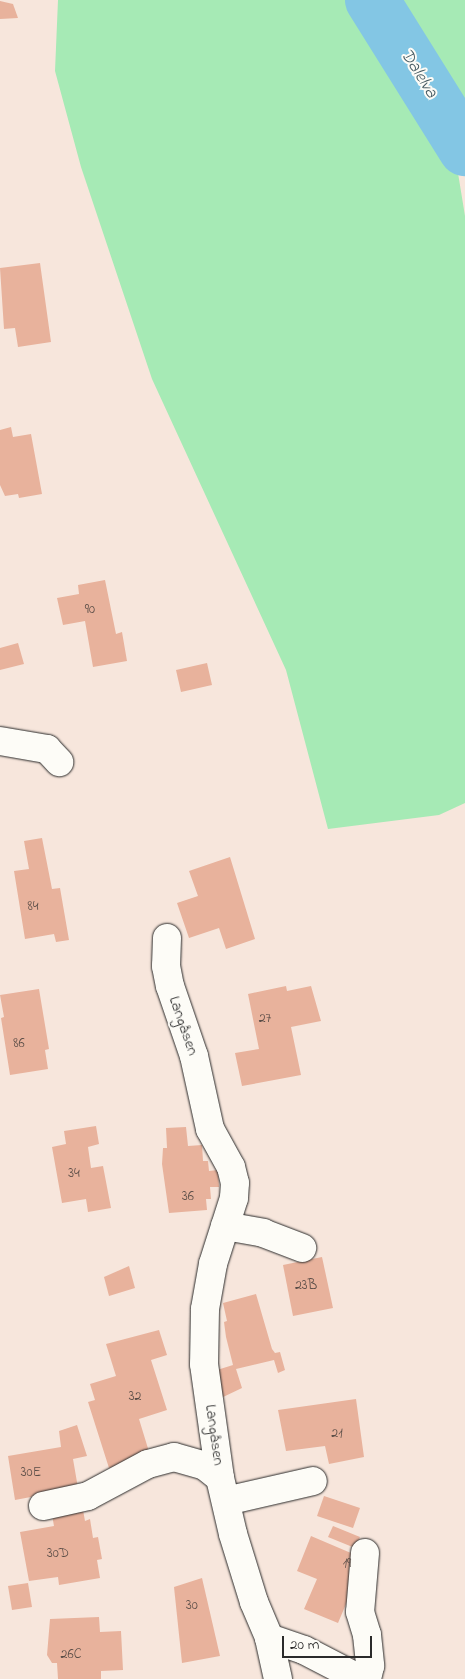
<!DOCTYPE html>
<meta charset="utf-8">
<style>
body{margin:0}
#map{position:relative;width:465px;height:1679px;overflow:hidden;background:#f7e6dc;font-family:"Indie Flower",sans-serif}
div>[style]{position:absolute}
.green>*{inset:0;background:#a6eab5}
.river>*{height:54px;margin:-27px;padding:0 27px;transform-origin:27px;border-radius:27px;background:#83c6e4}
.building>*{inset:0;background:#e8b29c}
.roads{filter:drop-shadow(0 0 1px #2b2b2b) drop-shadow(0 0 1px #2b2b2b)}
.minor>*{height:28px;margin:-14px;padding:0 14px;transform-origin:14px;border-radius:14px;background:#fdfcf7}
span{translate:-50% -50%;white-space:nowrap;text-align:center;line-height:1.15;-webkit-text-stroke:4px #fdfcf7;paint-order:stroke}
.number-label{font-size:14px;color:#5a4d47}
.number-label span{-webkit-text-stroke-width:0}
.street-label{font-size:16px;color:#2b2b2b}
.water-label{font-size:18px;color:#455a62;font-style:italic}
.scale{position:absolute;left:282px;top:1636px;width:90px;height:22px;box-sizing:border-box;border:2px solid #2b2b2b;border-top:0;padding-left:6px;font-size:15px;line-height:18px;white-space:nowrap;color:#2b2b2b;-webkit-text-stroke:4px #fdfcf7;paint-order:stroke}
</style>
<div id="map">
<div class="green">
<div style="clip-path:polygon(58px 0,465px 0,465px 168px,458px 173px,465px 216px,465px 803px,439px 815px,328px 829px,286px 670px,152px 379px,81px 167px,55px 71px)"></div>
</div>
<div class="river">
<div style="left:372px;top:0;width:176px;rotate:58deg"></div>
</div>
<div class="building">
<div style="clip-path:polygon(0 1px,13px 4px,18px 18px,0 19px)"></div>
<div style="clip-path:polygon(40px 263px,51px 342px,18px 347px,15px 328px,4px 329px,0 268px)"></div>
<div style="clip-path:polygon(11px 427px,13px 437px,31px 434px,42px 494px,19px 498px,18px 494px,5px 496px,0 485px,0 430px)"></div>
<div style="clip-path:polygon(105px 580px,116px 634px,122px 632px,127px 661px,93px 667px,85px 621px,63px 625px,57px 598px,79px 594px,78px 585px)"></div>
<div style="clip-path:polygon(18px 643px,24px 664px,0 670px,0 648px)"></div>
<div style="clip-path:polygon(207px 663px,212px 685px,181px 692px,176px 670px)"></div>
<div style="clip-path:polygon(42px 838px,52px 889px,60px 888px,69px 940px,56px 942px,54px 934px,25px 939px,14px 871px,29px 869px,24px 841px)"></div>
<div style="clip-path:polygon(230px 857px,255px 939px,226px 949px,219px 928px,189px 938px,177px 903px,198px 896px,189px 871px)"></div>
<div style="clip-path:polygon(286px 986px,287px 991px,311px 986px,321px 1021px,291px 1027px,301px 1075px,242px 1086px,235px 1053px,259px 1049px,248px 994px)"></div>
<div style="clip-path:polygon(39px 989px,49px 1049px,45px 1050px,48px 1069px,10px 1075px,1px 1018px,4px 1017px,0 995px)"></div>
<div style="clip-path:polygon(96px 1126px,99px 1144px,88px 1147px,91px 1168px,103px 1166px,111px 1208px,88px 1212px,86px 1199px,62px 1203px,52px 1147px,66px 1144px,64px 1131px)"></div>
<div style="clip-path:polygon(186px 1127px,188px 1146px,202px 1145px,203px 1161px,208px 1161px,209px 1171px,218px 1170px,219px 1187px,210px 1187px,211px 1199px,206px 1199px,207px 1210px,169px 1213px,162px 1164px,163px 1148px,167px 1148px,166px 1128px)"></div>
<div style="clip-path:polygon(322px 1257px,333px 1308px,293px 1316px,283px 1265px)"></div>
<div style="clip-path:polygon(129px 1266px,135px 1288px,109px 1296px,104px 1277px)"></div>
<div style="clip-path:polygon(256px 1294px,272px 1349px,275px 1353px,280px 1352px,285px 1370px,278px 1373px,274px 1360px,236px 1369px,242px 1388px,221px 1398px,217px 1370px,233px 1365px,226px 1337px,224px 1322px,227px 1321px,223px 1303px)"></div>
<div style="clip-path:polygon(159px 1330px,167px 1355px,151px 1360px,167px 1410px,139px 1419px,150px 1455px,109px 1468px,88px 1402px,95px 1400px,90px 1384px,116px 1376px,106px 1344px)"></div>
<div style="clip-path:polygon(356px 1399px,364px 1457px,329px 1464px,325px 1446px,286px 1451px,278px 1410px)"></div>
<div style="clip-path:polygon(77px 1425px,87px 1456px,73px 1459px,78px 1488px,15px 1500px,8px 1456px,61px 1447px,59px 1431px)"></div>
<div style="clip-path:polygon(324px 1496px,360px 1508px,353px 1528px,317px 1516px)"></div>
<div style="clip-path:polygon(83px 1510px,85px 1521px,90px 1519px,93px 1538px,98px 1537px,102px 1559px,97px 1560px,100px 1578px,59px 1585px,58px 1577px,29px 1581px,20px 1532px,54px 1526px,52px 1515px)"></div>
<div style="clip-path:polygon(333px 1526px,360px 1537px,355px 1548px,328px 1537px)"></div>
<div style="clip-path:polygon(311px 1536px,365px 1559px,338px 1623px,304px 1609px,317px 1579px,297px 1571px)"></div>
<div style="clip-path:polygon(202px 1578px,220px 1656px,182px 1663px,174px 1587px)"></div>
<div style="clip-path:polygon(28px 1583px,32px 1607px,12px 1610px,8px 1586px)"></div>
<div style="clip-path:polygon(99px 1617px,100px 1632px,121px 1631px,123px 1670px,101px 1671px,101px 1679px,58px 1679px,57px 1663px,52px 1663px,47px 1655px,50px 1619px)"></div>
</div>
<div class="roads">
<div class="minor">
<div style="left:0;top:741px;width:48px;rotate:9.7deg"></div>
<div style="left:47px;top:749px;width:18px;rotate:47deg"></div>
<div style="left:167px;top:938px;width:28px;rotate:92deg"></div>
<div style="left:166px;top:966px;width:20px;rotate:79deg"></div>
<div style="left:170px;top:986px;width:74px;rotate:71.1deg"></div>
<div style="left:194px;top:1056px;width:75px;rotate:77.6deg"></div>
<div style="left:210px;top:1129px;width:43px;rotate:61.1deg"></div>
<div style="left:231px;top:1167px;width:16px;rotate:76deg"></div>
<div style="left:235px;top:1183px;width:15px;rotate:94deg"></div>
<div style="left:234px;top:1198px;width:69px;rotate:107.7deg"></div>
<div style="left:213px;top:1264px;width:46px;rotate:100.1deg"></div>
<div style="left:205px;top:1309px;width:55px;rotate:91deg"></div>
<div style="left:204px;top:1364px;width:115px;rotate:82deg"></div>
<div style="left:220px;top:1478px;width:57px;rotate:76.9deg"></div>
<div style="left:233px;top:1534px;width:71px;rotate:72.8deg"></div>
<div style="left:254px;top:1602px;width:39px;rotate:67deg"></div>
<div style="left:225px;top:1226px;width:39px;rotate:10deg"></div>
<div style="left:263px;top:1233px;width:42px;rotate:21deg"></div>
<div style="left:226px;top:1501px;width:89px;rotate:-12.9deg"></div>
<div style="left:43px;top:1506px;width:46px;rotate:-12.5deg"></div>
<div style="left:88px;top:1496px;width:68px;rotate:-28.1deg"></div>
<div style="left:148px;top:1464px;width:27px;rotate:-15deg"></div>
<div style="left:174px;top:1457px;width:32px;rotate:16deg"></div>
<div style="left:205px;top:1466px;width:19px;rotate:39deg"></div>
<div style="left:365px;top:1553px;width:59px;rotate:94.8deg"></div>
<div style="left:360px;top:1612px;width:24px;rotate:73deg"></div>
<div style="left:367px;top:1635px;width:31px;rotate:84deg"></div>
<div style="left:370px;top:1666px;width:13px;rotate:103deg"></div>
<div style="left:278px;top:1679px;width:42px;rotate:-102.4deg"></div>
<div style="left:269px;top:1638px;width:37px;rotate:19deg"></div>
<div style="left:304px;top:1650px;width:63px;rotate:27.4deg"></div>
</div>
</div>
<div class="number-label">
<span style="left:90px;top:610px">90</span>
<span style="left:33px;top:907px">84</span>
<span style="left:265px;top:1019px">27</span>
<span style="left:19px;top:1044px">86</span>
<span style="left:74px;top:1174px">34</span>
<span style="left:188px;top:1197px">36</span>
<span style="left:306px;top:1286px">23B</span>
<span style="left:135px;top:1397px">32</span>
<span style="left:337px;top:1434px">21</span>
<span style="left:31px;top:1473px">30E</span>
<span style="left:58px;top:1554px">30D</span>
<span style="left:347px;top:1564px">19</span>
<span style="left:192px;top:1606px">30</span>
<span style="left:71px;top:1655px">26C</span>
</div>
<div class="street-label">
<span style="left:183px;top:1026px;rotate:71deg">Langåsen</span>
<span style="left:214px;top:1435px;rotate:82deg">Langåsen</span>
</div>
<div class="water-label">
<span style="left:418px;top:74px;rotate:58deg">Dalelva</span>
</div>
<div class="scale">20 m</div>
</div>
